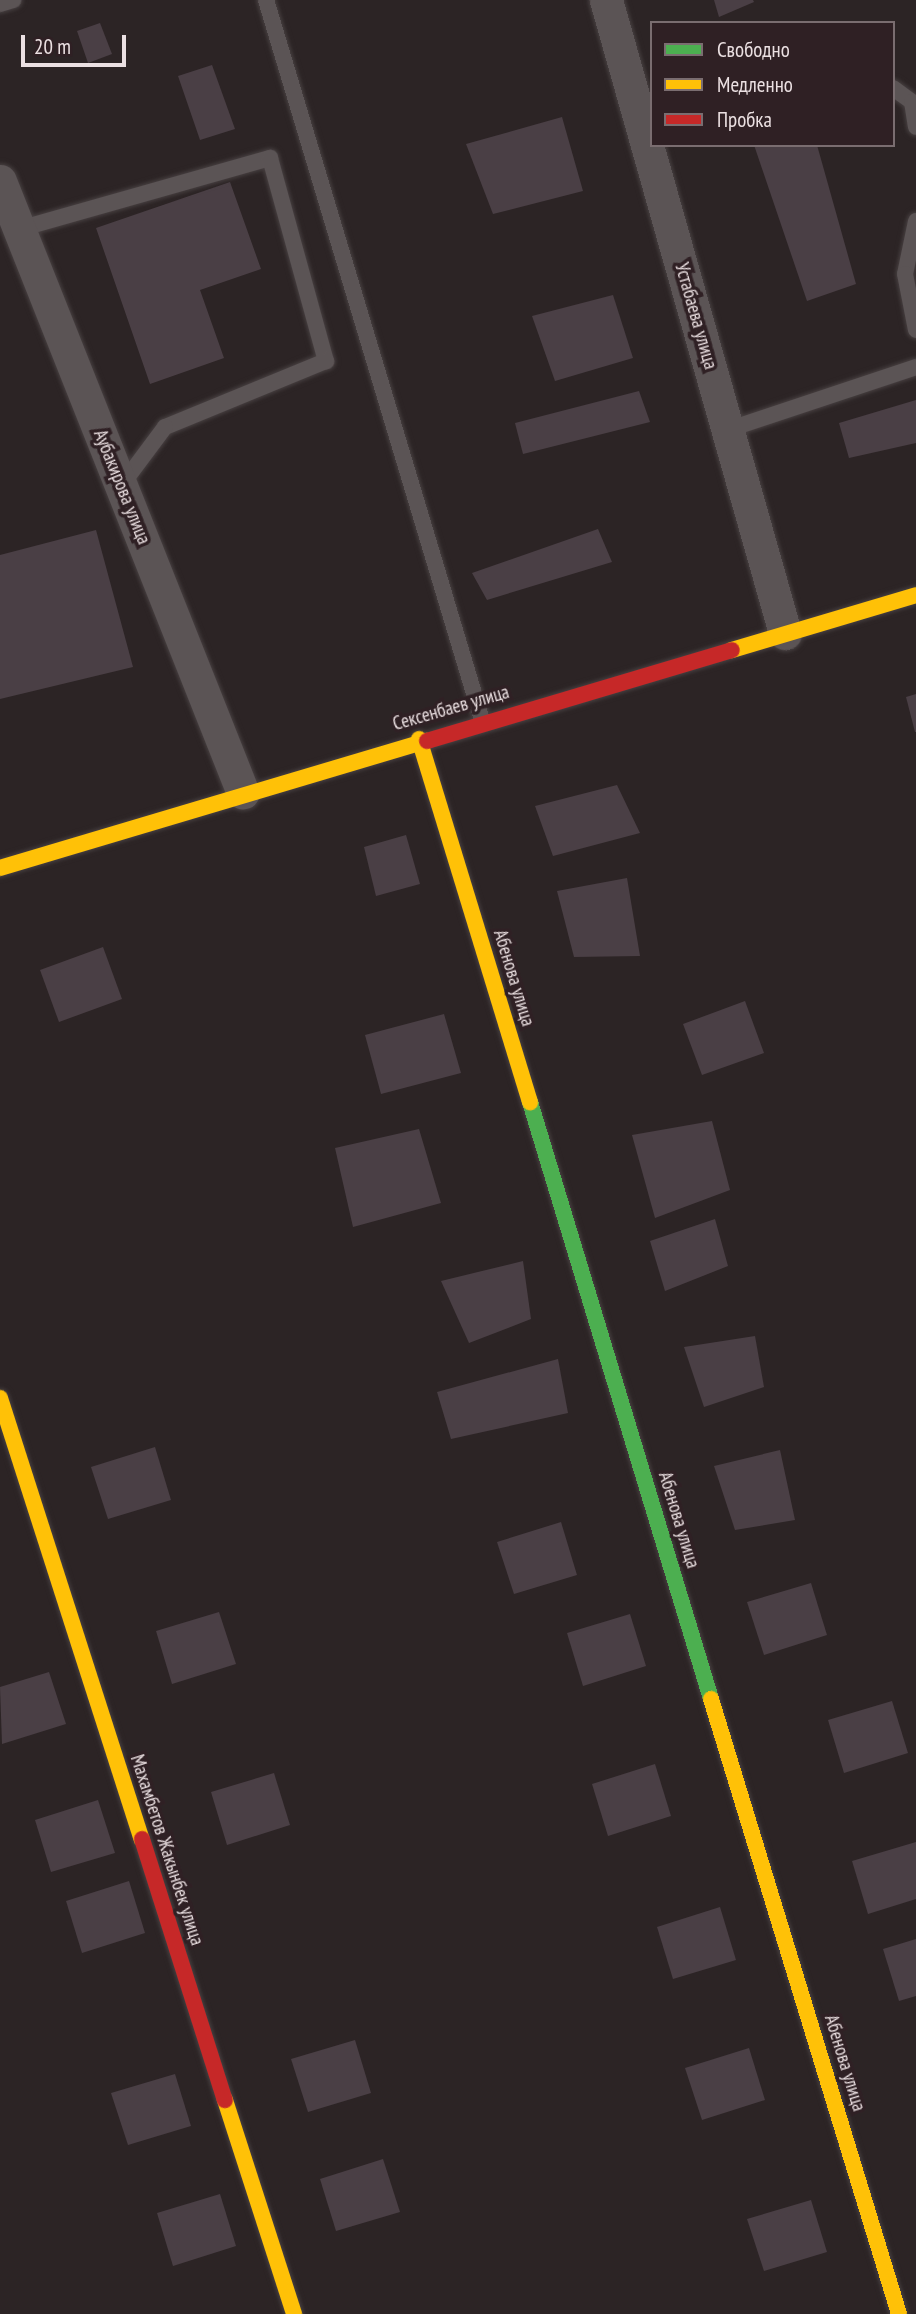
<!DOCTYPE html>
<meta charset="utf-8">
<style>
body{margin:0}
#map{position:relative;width:916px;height:2314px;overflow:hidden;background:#2c2425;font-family:"PT Sans Narrow",sans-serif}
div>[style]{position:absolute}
.building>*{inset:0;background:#4a3f45}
.roads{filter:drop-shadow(0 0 2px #474041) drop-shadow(0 0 2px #474041)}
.lane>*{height:16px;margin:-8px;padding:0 8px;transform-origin:8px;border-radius:8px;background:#5b5455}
.street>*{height:33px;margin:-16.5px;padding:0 16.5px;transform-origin:16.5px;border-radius:16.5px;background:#5b5455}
.fast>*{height:16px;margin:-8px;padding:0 8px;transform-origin:8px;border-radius:8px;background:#4caf50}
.slow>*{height:16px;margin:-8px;padding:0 8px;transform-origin:8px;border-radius:8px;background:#ffc107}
.jam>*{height:16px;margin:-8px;padding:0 8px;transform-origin:8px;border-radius:8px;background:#c62828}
span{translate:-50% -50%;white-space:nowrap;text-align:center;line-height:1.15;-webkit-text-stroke:7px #2f2024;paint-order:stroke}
.street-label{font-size:19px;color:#ebe0e2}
.legend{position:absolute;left:650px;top:21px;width:245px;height:126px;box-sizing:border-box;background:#2f2024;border:2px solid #7a6d70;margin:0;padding:9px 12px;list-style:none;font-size:21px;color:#ebe0e2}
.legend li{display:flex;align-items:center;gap:14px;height:35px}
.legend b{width:35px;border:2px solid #7a6d70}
.scale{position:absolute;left:21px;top:35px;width:105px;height:32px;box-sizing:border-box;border:4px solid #ebe0e2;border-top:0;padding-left:9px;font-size:21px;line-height:24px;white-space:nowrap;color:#ebe0e2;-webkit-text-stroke:5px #2f2024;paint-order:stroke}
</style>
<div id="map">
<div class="building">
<div style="clip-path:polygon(714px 0,753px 0,754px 2px,719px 17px)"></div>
<div style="clip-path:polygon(100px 23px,112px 54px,88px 63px,77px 31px)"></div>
<div style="clip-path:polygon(212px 65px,235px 129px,200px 140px,178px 76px)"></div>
<div style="clip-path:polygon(562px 117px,583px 191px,493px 214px,466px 144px)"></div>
<div style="clip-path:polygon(754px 145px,817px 145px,856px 284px,807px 301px)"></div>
<div style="clip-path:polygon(230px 182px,261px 269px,200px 290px,224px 358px,150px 384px,96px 228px)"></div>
<div style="clip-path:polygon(613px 295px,633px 358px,555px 381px,532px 316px)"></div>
<div style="clip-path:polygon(639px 391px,650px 422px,523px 454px,515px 423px)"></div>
<div style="clip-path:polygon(916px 400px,916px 443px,849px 458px,839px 423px)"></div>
<div style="clip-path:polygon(598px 529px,612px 562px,487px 600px,472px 573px)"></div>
<div style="clip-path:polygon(96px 530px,133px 667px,0 699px,0 555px)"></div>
<div style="clip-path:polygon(916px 694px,916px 732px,915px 732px,906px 697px)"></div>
<div style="clip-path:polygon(617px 785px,640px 833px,553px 856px,535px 806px)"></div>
<div style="clip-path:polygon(406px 835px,420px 884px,376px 896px,364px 847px)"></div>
<div style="clip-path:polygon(627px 878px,640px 956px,574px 957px,557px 891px)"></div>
<div style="clip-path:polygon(103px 947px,122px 999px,59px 1022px,40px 970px)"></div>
<div style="clip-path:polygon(745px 1001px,764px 1053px,702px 1075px,683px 1024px)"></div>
<div style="clip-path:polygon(444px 1014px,461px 1073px,381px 1094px,365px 1035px)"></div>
<div style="clip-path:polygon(712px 1121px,730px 1190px,655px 1218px,632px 1135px)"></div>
<div style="clip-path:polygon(419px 1129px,441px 1203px,353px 1227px,335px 1148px)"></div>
<div style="clip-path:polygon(715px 1219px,728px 1266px,665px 1291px,650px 1241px)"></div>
<div style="clip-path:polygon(523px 1261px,531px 1319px,469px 1343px,441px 1281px)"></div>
<div style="clip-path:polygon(755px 1336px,764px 1387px,704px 1407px,684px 1347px)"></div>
<div style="clip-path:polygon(558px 1359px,568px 1413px,451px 1439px,437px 1392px)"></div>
<div style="clip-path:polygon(155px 1447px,171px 1500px,108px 1519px,91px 1467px)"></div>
<div style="clip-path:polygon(780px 1450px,795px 1520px,735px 1530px,714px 1466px)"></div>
<div style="clip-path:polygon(561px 1522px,577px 1575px,514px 1594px,497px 1542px)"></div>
<div style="clip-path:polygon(811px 1583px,827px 1635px,764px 1655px,747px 1602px)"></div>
<div style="clip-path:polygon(219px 1612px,236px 1664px,172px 1684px,156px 1631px)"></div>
<div style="clip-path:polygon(630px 1614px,646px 1666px,583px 1686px,567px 1633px)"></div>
<div style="clip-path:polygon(49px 1672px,66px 1724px,2px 1744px,0 1687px)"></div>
<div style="clip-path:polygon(892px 1701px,908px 1753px,844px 1773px,828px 1720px)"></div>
<div style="clip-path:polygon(655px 1764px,671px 1816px,608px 1836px,592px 1784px)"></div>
<div style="clip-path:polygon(274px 1773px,290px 1825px,227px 1845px,211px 1792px)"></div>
<div style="clip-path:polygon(98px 1800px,115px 1853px,51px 1872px,35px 1820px)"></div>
<div style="clip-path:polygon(916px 1842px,916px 1899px,868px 1914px,852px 1861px)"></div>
<div style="clip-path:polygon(129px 1881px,145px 1933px,82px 1953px,66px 1901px)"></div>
<div style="clip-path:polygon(720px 1907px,736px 1960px,673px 1979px,657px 1927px)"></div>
<div style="clip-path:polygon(916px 1939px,916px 1996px,899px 2001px,883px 1949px)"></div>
<div style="clip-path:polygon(355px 2040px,371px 2093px,308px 2112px,291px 2059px)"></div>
<div style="clip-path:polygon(749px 2048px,765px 2100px,702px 2120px,685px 2068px)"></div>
<div style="clip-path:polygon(175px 2074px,191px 2126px,128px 2145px,111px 2093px)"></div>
<div style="clip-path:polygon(383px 2159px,400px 2212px,336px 2231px,320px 2179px)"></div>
<div style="clip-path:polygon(220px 2194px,236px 2246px,173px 2266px,157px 2213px)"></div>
<div style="clip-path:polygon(811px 2200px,827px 2252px,764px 2271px,747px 2219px)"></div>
</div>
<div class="roads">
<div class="lane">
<div style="left:266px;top:0;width:752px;rotate:73.3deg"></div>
<div style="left:0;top:4px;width:14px;rotate:-17deg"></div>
<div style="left:893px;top:88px;width:24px;rotate:36deg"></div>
<div style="left:912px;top:102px;width:25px;rotate:81deg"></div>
<div style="left:916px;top:221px;width:54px;rotate:101.7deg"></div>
<div style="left:905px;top:274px;width:57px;rotate:78.9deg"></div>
<div style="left:19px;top:229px;width:261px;rotate:-15.8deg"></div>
<div style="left:270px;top:158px;width:211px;rotate:74.6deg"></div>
<div style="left:326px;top:361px;width:174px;rotate:157.7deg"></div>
<div style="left:165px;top:427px;width:74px;rotate:126.7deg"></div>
<div style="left:727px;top:430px;width:199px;rotate:-18.4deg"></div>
</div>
<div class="street">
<div style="left:606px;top:0;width:658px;rotate:74.21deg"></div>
<div style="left:0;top:181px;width:658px;rotate:68.34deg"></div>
</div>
<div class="fast">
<div style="left:530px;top:1102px;width:624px;rotate:73.13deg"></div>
</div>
<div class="slow">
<div style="left:732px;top:650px;width:192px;rotate:-16.6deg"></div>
<div style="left:419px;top:739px;width:380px;rotate:73deg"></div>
<div style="left:0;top:868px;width:445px;rotate:-16.6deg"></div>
<div style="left:0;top:1398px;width:463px;rotate:72.2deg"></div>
<div style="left:711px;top:1699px;width:643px;rotate:73deg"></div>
<div style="left:225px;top:2100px;width:225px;rotate:72.1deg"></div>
</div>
<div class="jam">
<div style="left:427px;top:741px;width:318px;rotate:-16.6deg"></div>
<div style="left:142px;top:1839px;width:274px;rotate:72.4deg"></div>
</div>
</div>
<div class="street-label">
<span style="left:696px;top:316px;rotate:74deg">Устабаева улица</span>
<span style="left:122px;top:487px;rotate:68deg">Аубакирова улица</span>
<span style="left:451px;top:708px;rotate:-16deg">Сексенбаев улица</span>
<span style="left:514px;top:978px;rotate:73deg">Абенова улица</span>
<span style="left:679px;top:1520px;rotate:73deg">Абенова улица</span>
<span style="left:167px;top:1850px;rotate:72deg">Махамбетов Жакынбек улица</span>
<span style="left:845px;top:2063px;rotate:73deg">Абенова улица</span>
</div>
<ul class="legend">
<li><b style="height:9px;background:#4caf50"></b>Свободно</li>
<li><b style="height:9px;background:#ffc107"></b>Медленно</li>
<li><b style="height:9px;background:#c62828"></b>Пробка</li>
</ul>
<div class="scale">20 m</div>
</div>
